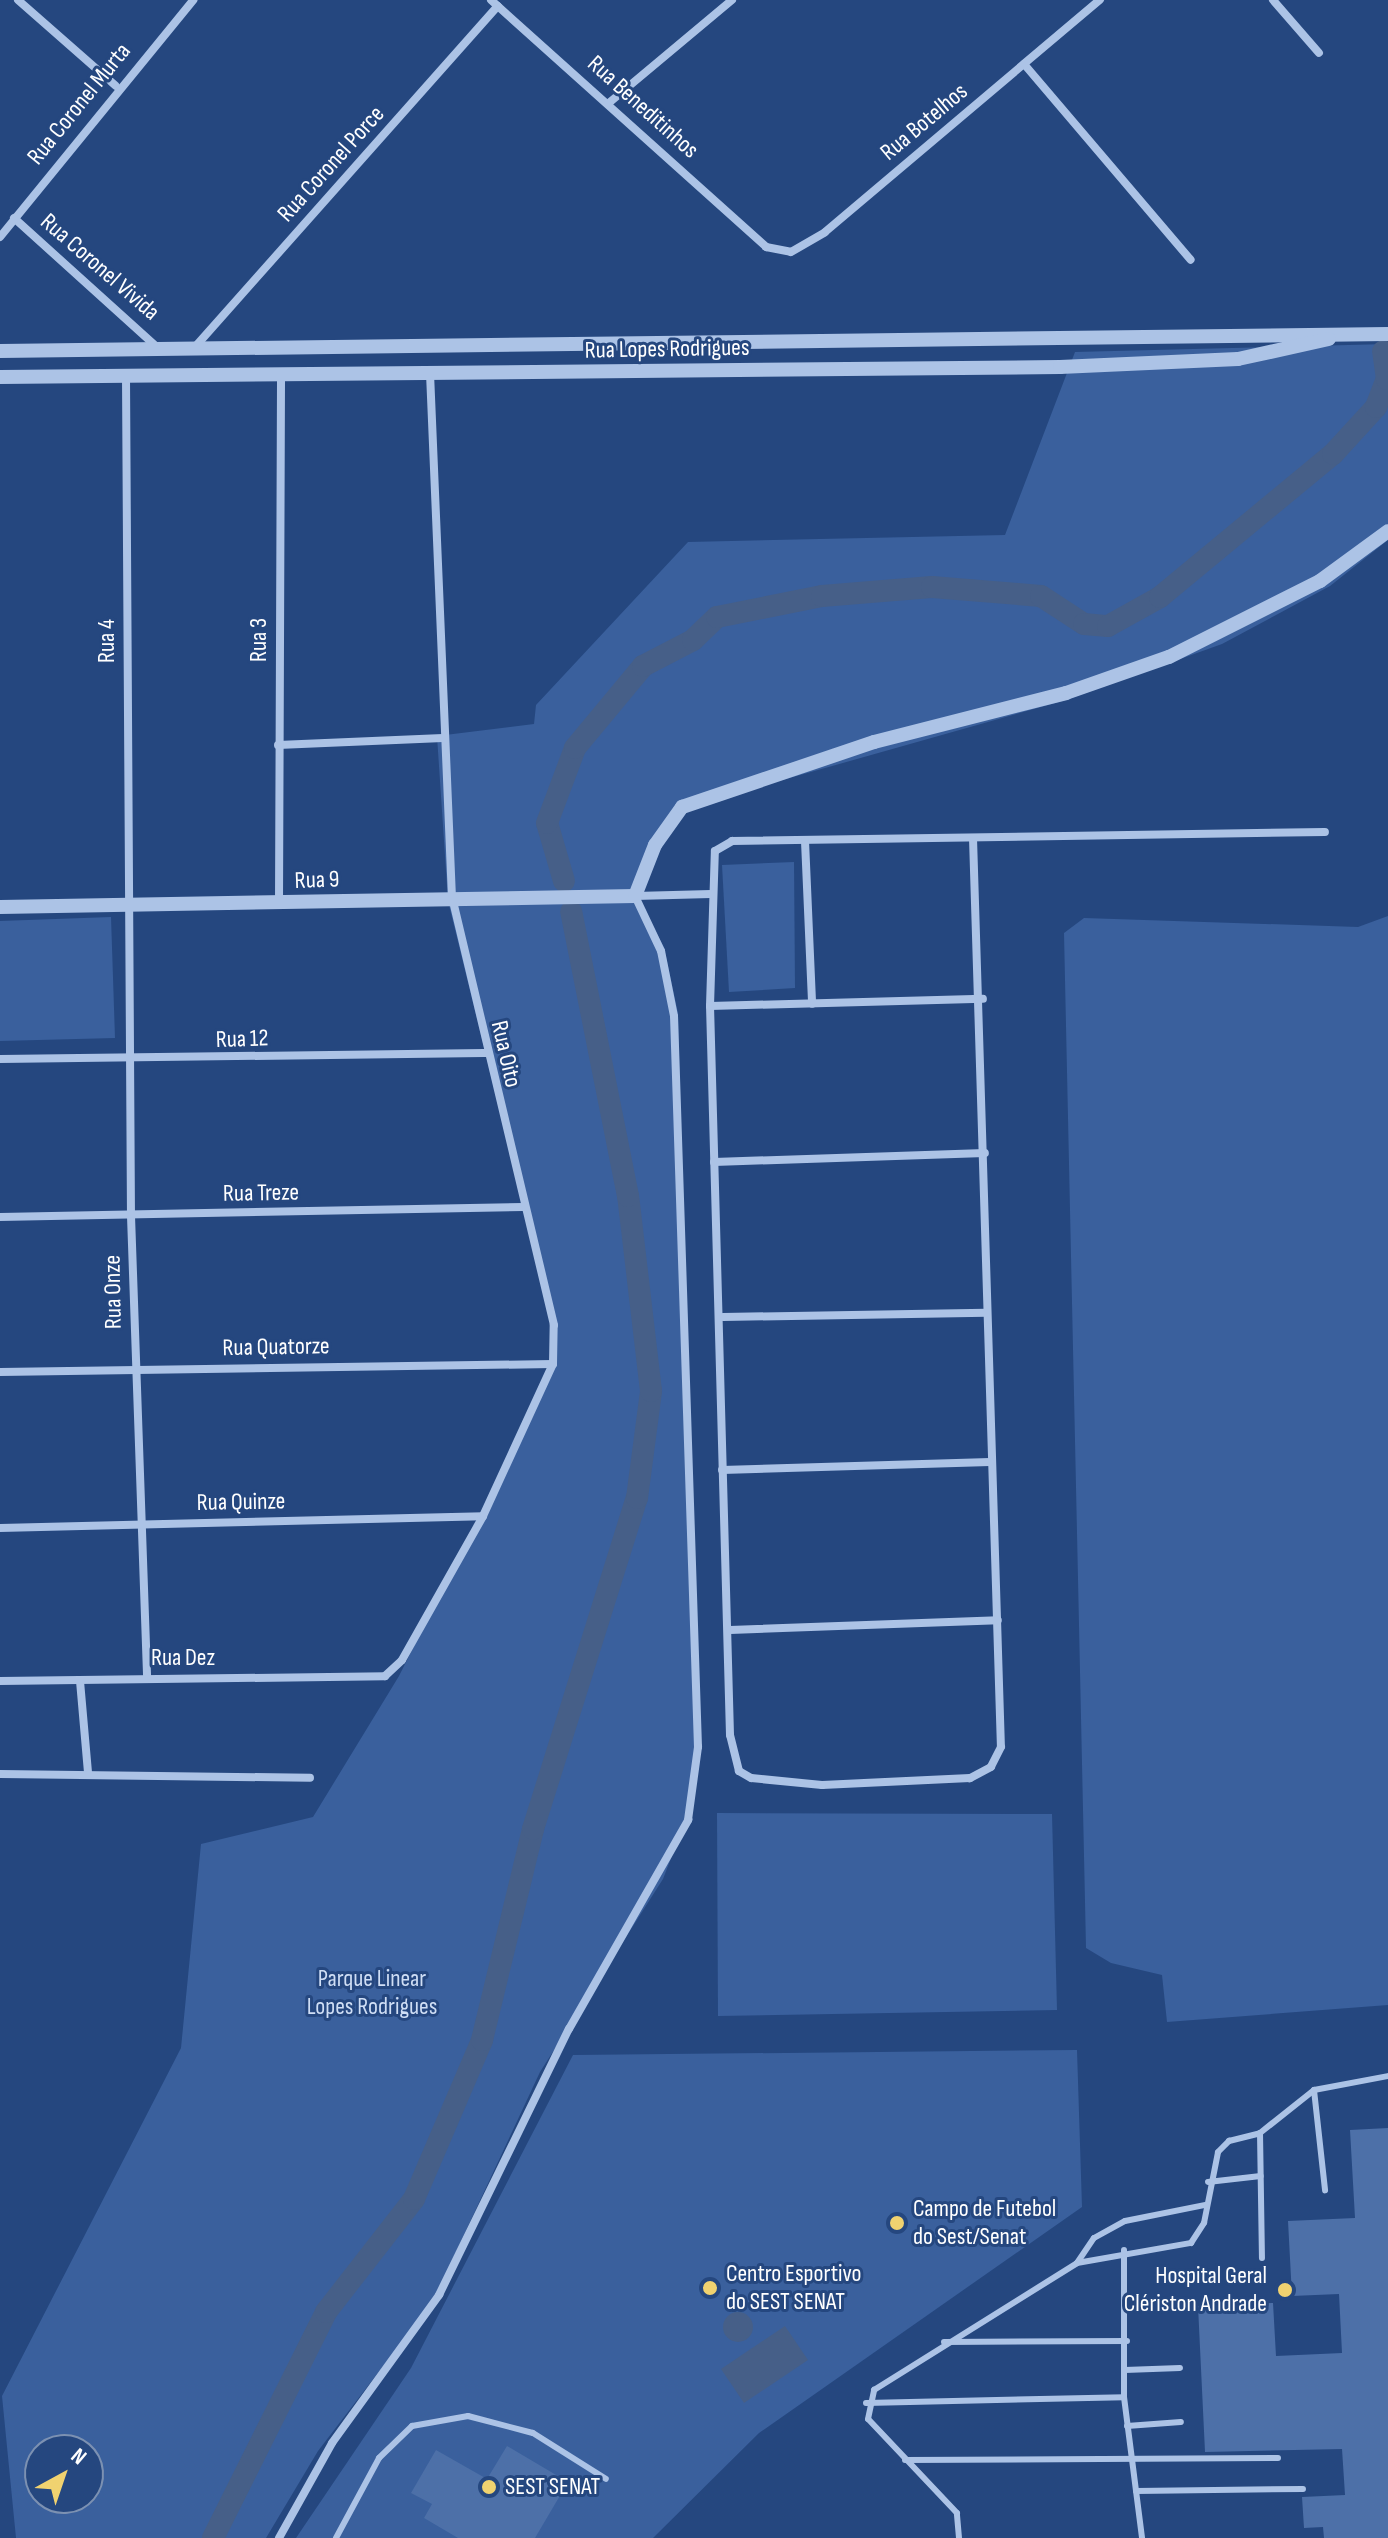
<!DOCTYPE html>
<meta charset="utf-8">
<style>
body{margin:0}
#map{position:relative;width:1388px;height:2538px;overflow:hidden;background:#25477f;font-family:"Sofia Sans Condensed",sans-serif}
div>[style]{position:absolute}
.green>*{inset:0;background:#3a609d}
.water>*{inset:0;background:#465f88}
.round{border-radius:50%}
.canal>*{height:22px;margin:-11px;padding:0 11px;transform-origin:11px;border-radius:11px;background:#465f88}
.building>*{inset:0;background:#4d70a8}
.service>*{height:6px;margin:-3px;padding:0 3px;transform-origin:3px;border-radius:3px;background:#acc3e6}
.minor>*{height:8px;margin:-4px;padding:0 4px;transform-origin:4px;border-radius:4px;background:#acc3e6}
.tertiary>*{height:14px;margin:-7px;padding:0 7px;transform-origin:7px;border-radius:7px;background:#acc3e6}
.dots>*{width:22px;height:22px;translate:-50% -50%;box-sizing:border-box;border:4px solid #25477f;border-radius:50%}
span{translate:-50% -50%;white-space:nowrap;text-align:center;line-height:1.15;-webkit-text-stroke:6px #25477f;paint-order:stroke}
.street-label{font-size:24px;color:#fff}
.park-label{font-size:24px;color:#cfdef5}
.poi-label{font-size:24px;color:#fff}
.left{translate:0 -50%;text-align:left}
.right{translate:-100% -50%;text-align:right}
.north{position:absolute;left:24px;top:2434px;width:80px;height:80px;box-sizing:border-box;background:#25477f;border:2px solid #7c91b2;border-radius:50%;rotate:40deg;font-size:22px;font-weight:700;line-height:32px;text-align:center;color:#fff}
.north::after{content:'';display:block;margin:auto;width:28px;height:36px;background:#f0d270;clip-path:polygon(50% 0,100% 100%,50% 72%,0 100%)}
</style>
<div id="map">
<div class="green">
<div style="clip-path:polygon(evenodd,1388px 344px,1388px 540px,1330px 586px,1222px 644px,1066px 700px,687px 807px,656px 845px,637px 897px,664px 947px,678px 1013px,696px 1749px,685px 1822px,663px 1879px,540px 2072px,433px 2301px,318px 2451px,266px 2538px,16px 2538px,2px 2396px,181px 2048px,201px 1844px,313px 1817px,399px 1676px,555px 1366px,552px 1325px,448px 901px,437px 736px,534px 724px,536px 705px,688px 542px,1005px 535px,1075px 352px,1388px 344px,40px 2450px,88px 2450px,88px 2498px,40px 2498px,40px 2450px)"></div>
<div style="clip-path:polygon(794px 862px,795px 988px,729px 992px,722px 865px)"></div>
<div style="clip-path:polygon(1388px 916px,1388px 2005px,1167px 2022px,1162px 1975px,1111px 1963px,1086px 1948px,1064px 933px,1084px 918px,1358px 927px)"></div>
<div style="clip-path:polygon(111px 917px,115px 1038px,0 1041px,0 921px)"></div>
<div style="clip-path:polygon(717px 1813px,1052px 1814px,1057px 2010px,718px 2016px)"></div>
<div style="clip-path:polygon(1077px 2050px,1082px 2207px,759px 2433px,653px 2538px,296px 2538px,411px 2368px,573px 2055px)"></div>
</div>
<div class="water">
<div class="round" style="left:723px;top:2312px;width:30px;height:30px"></div>
<div style="clip-path:polygon(785px 2326px,808px 2360px,744px 2403px,721px 2369px)"></div>
</div>
<div class="canal">
<div style="left:564px;top:881px;width:60px;rotate:-106.3deg"></div>
<div style="left:547px;top:823px;width:80px;rotate:-69.5deg"></div>
<div style="left:575px;top:748px;width:107px;rotate:-50.3deg"></div>
<div style="left:643px;top:666px;width:56px;rotate:-27.5deg"></div>
<div style="left:693px;top:640px;width:33px;rotate:-44deg"></div>
<div style="left:717px;top:617px;width:107px;rotate:-11.3deg"></div>
<div style="left:822px;top:596px;width:110px;rotate:-4.7deg"></div>
<div style="left:932px;top:587px;width:109px;rotate:4.7deg"></div>
<div style="left:1041px;top:596px;width:51px;rotate:33.1deg"></div>
<div style="left:1084px;top:624px;width:24px;rotate:5deg"></div>
<div style="left:1108px;top:626px;width:60px;rotate:-29.1deg"></div>
<div style="left:1160px;top:597px;width:224px;rotate:-39.6deg"></div>
<div style="left:1333px;top:454px;width:64px;rotate:-47.5deg"></div>
<div style="left:1376px;top:407px;width:30px;rotate:-69deg"></div>
<div style="left:1387px;top:379px;width:28px;rotate:-98deg"></div>
<div style="left:213px;top:2538px;width:253px;rotate:-63.4deg"></div>
<div style="left:326px;top:2312px;width:143px;rotate:-52.1deg"></div>
<div style="left:414px;top:2199px;width:173px;rotate:-66.8deg"></div>
<div style="left:482px;top:2040px;width:217px;rotate:-76.4deg"></div>
<div style="left:533px;top:1829px;width:347px;rotate:-72.6deg"></div>
<div style="left:637px;top:1498px;width:108px;rotate:-82.5deg"></div>
<div style="left:651px;top:1391px;width:196px;rotate:-96.7deg"></div>
<div style="left:628px;top:1196px;width:290px;rotate:-101.3deg"></div>
</div>
<div class="building">
<div style="clip-path:polygon(1388px 2128px,1388px 2538px,1324px 2538px,1323px 2527px,1304px 2528px,1302px 2497px,1345px 2495px,1342px 2449px,1205px 2452px,1198px 2306px,1273px 2303px,1276px 2356px,1342px 2353px,1339px 2294px,1292px 2296px,1288px 2221px,1355px 2218px,1350px 2130px)"></div>
<div style="clip-path:polygon(507px 2446px,568px 2482px,535px 2538px,458px 2538px,424px 2518px,432px 2504px,411px 2493px,436px 2450px,487px 2479px)"></div>
</div>
<div class="service">
<div style="left:1314px;top:2090px;width:101px;rotate:83.7deg"></div>
<div style="left:1260px;top:2133px;width:125px;rotate:89.1deg"></div>
<div style="left:1208px;top:2182px;width:53px;rotate:-6.5deg"></div>
<div style="left:1124px;top:2250px;width:147px;rotate:90deg"></div>
<div style="left:1124px;top:2397px;width:142px;rotate:82.7deg"></div>
<div style="left:1077px;top:2263px;width:30px;rotate:-56deg"></div>
<div style="left:1094px;top:2238px;width:35px;rotate:-29deg"></div>
<div style="left:1125px;top:2221px;width:82px;rotate:-11.3deg"></div>
<div style="left:944px;top:2342px;width:183px;rotate:-0.3deg"></div>
<div style="left:1125px;top:2370px;width:55px;rotate:-2.1deg"></div>
<div style="left:866px;top:2403px;width:258px;rotate:-1.3deg"></div>
<div style="left:1127px;top:2426px;width:54px;rotate:-4.2deg"></div>
<div style="left:905px;top:2460px;width:373px;rotate:-0.3deg"></div>
<div style="left:1136px;top:2491px;width:167px;rotate:-0.7deg"></div>
<div style="left:336px;top:2538px;width:91px;rotate:-61.7deg"></div>
<div style="left:379px;top:2458px;width:46px;rotate:-44.1deg"></div>
<div style="left:412px;top:2426px;width:57px;rotate:-10.1deg"></div>
<div style="left:468px;top:2416px;width:67px;rotate:14.7deg"></div>
<div style="left:533px;top:2433px;width:86px;rotate:32.2deg"></div>
<div style="left:959px;top:2538px;width:25px;rotate:-95deg"></div>
<div style="left:957px;top:2513px;width:129px;rotate:-133.4deg"></div>
<div style="left:868px;top:2419px;width:30px;rotate:-78deg"></div>
<div style="left:874px;top:2390px;width:239px;rotate:-32deg"></div>
<div style="left:1077px;top:2263px;width:116px;rotate:-10deg"></div>
<div style="left:1191px;top:2243px;width:24px;rotate:-57deg"></div>
<div style="left:1204px;top:2223px;width:72px;rotate:-78.8deg"></div>
<div style="left:1218px;top:2152px;width:16px;rotate:-45deg"></div>
<div style="left:1229px;top:2141px;width:32px;rotate:-14deg"></div>
<div style="left:1260px;top:2133px;width:69px;rotate:-38.5deg"></div>
<div style="left:1314px;top:2090px;width:75px;rotate:-10.7deg"></div>
</div>
<div class="minor">
<div style="left:18px;top:0;width:130px;rotate:41.3deg"></div>
<div style="left:491px;top:0;width:370px;rotate:41.9deg"></div>
<div style="left:766px;top:247px;width:25px;rotate:11deg"></div>
<div style="left:791px;top:252px;width:39px;rotate:-30deg"></div>
<div style="left:825px;top:232px;width:360px;rotate:-40.2deg"></div>
<div style="left:1273px;top:0;width:70px;rotate:49deg"></div>
<div style="left:1024px;top:64px;width:257px;rotate:49.6deg"></div>
<div style="left:610px;top:102px;width:159px;rotate:-39.9deg"></div>
<div style="left:14px;top:218px;width:194px;rotate:42.1deg"></div>
<div style="left:0;top:237px;width:306px;rotate:-50.8deg"></div>
<div style="left:195px;top:347px;width:456px;rotate:-48.4deg"></div>
<div style="left:126px;top:377px;width:839px;rotate:89.66deg"></div>
<div style="left:131px;top:1216px;width:462px;rotate:88deg"></div>
<div style="left:278px;top:745px;width:165px;rotate:-2.4deg"></div>
<div style="left:973px;top:838px;width:909px;rotate:88.24deg"></div>
<div style="left:1001px;top:1747px;width:22px;rotate:117deg"></div>
<div style="left:991px;top:1767px;width:24px;rotate:152deg"></div>
<div style="left:970px;top:1778px;width:148px;rotate:177.3deg"></div>
<div style="left:822px;top:1785px;width:71px;rotate:-174.4deg"></div>
<div style="left:751px;top:1778px;width:14px;rotate:-150deg"></div>
<div style="left:739px;top:1771px;width:37px;rotate:-104deg"></div>
<div style="left:730px;top:1735px;width:729px;rotate:-91.57deg"></div>
<div style="left:710px;top:1006px;width:155px;rotate:-88.2deg"></div>
<div style="left:715px;top:851px;width:20px;rotate:-30deg"></div>
<div style="left:732px;top:841px;width:593px;rotate:-0.87deg"></div>
<div style="left:805px;top:841px;width:163px;rotate:87.5deg"></div>
<div style="left:279px;top:903px;width:526px;rotate:-89.78deg"></div>
<div style="left:710px;top:1006px;width:273px;rotate:-1.5deg"></div>
<div style="left:0;top:1059px;width:484px;rotate:-0.7deg"></div>
<div style="left:714px;top:1162px;width:271px;rotate:-1.9deg"></div>
<div style="left:0;top:1217px;width:523px;rotate:-1.1deg"></div>
<div style="left:723px;top:1317px;width:263px;rotate:-0.9deg"></div>
<div style="left:0;top:1372px;width:553px;rotate:-0.83deg"></div>
<div style="left:722px;top:1470px;width:268px;rotate:-1.7deg"></div>
<div style="left:0;top:1528px;width:483px;rotate:-1.4deg"></div>
<div style="left:730px;top:1630px;width:268px;rotate:-2.1deg"></div>
<div style="left:0;top:1681px;width:385px;rotate:-0.7deg"></div>
<div style="left:385px;top:1676px;width:23px;rotate:-43deg"></div>
<div style="left:402px;top:1660px;width:165px;rotate:-60.6deg"></div>
<div style="left:483px;top:1516px;width:167px;rotate:-65.3deg"></div>
<div style="left:553px;top:1364px;width:39px;rotate:-89deg"></div>
<div style="left:554px;top:1325px;width:439px;rotate:-103.4deg"></div>
<div style="left:452px;top:898px;width:524px;rotate:-92.4deg"></div>
<div style="left:80px;top:1681px;width:92px;rotate:85deg"></div>
<div style="left:0;top:1774px;width:310px;rotate:0.7deg"></div>
<div style="left:279px;top:2538px;width:109px;rotate:-60.8deg"></div>
<div style="left:332px;top:2443px;width:183px;rotate:-54.1deg"></div>
<div style="left:439px;top:2295px;width:296px;rotate:-64deg"></div>
<div style="left:569px;top:2029px;width:241px;rotate:-60.3deg"></div>
<div style="left:688px;top:1820px;width:74px;rotate:-82.2deg"></div>
<div style="left:698px;top:1747px;width:731px;rotate:-91.88deg"></div>
<div style="left:674px;top:1016px;width:66px;rotate:-101.3deg"></div>
<div style="left:661px;top:951px;width:61px;rotate:-115.3deg"></div>
<div style="left:635px;top:896px;width:76px;rotate:-1.5deg"></div>
</div>
<div class="tertiary">
<div style="left:0;top:351px;width:1388px;rotate:-0.7deg"></div>
<div style="left:0;top:377px;width:1060px;rotate:-0.54deg"></div>
<div style="left:1060px;top:367px;width:178px;rotate:-2.6deg"></div>
<div style="left:1238px;top:359px;width:93px;rotate:-12.4deg"></div>
<div style="left:0;top:907px;width:635px;rotate:-0.99deg"></div>
<div style="left:635px;top:896px;width:55px;rotate:-68.6deg"></div>
<div style="left:655px;top:845px;width:47px;rotate:-54.6deg"></div>
<div style="left:682px;top:807px;width:203px;rotate:-18.7deg"></div>
<div style="left:874px;top:742px;width:198px;rotate:-14.3deg"></div>
<div style="left:1066px;top:693px;width:109px;rotate:-19.3deg"></div>
<div style="left:1169px;top:657px;width:169px;rotate:-26.7deg"></div>
<div style="left:1320px;top:581px;width:84px;rotate:-36.3deg"></div>
</div>
<div class="dots">
<div style="left:897px;top:2223px;background:#f0d270"></div>
<div style="left:710px;top:2288px;background:#f0d270"></div>
<div style="left:1285px;top:2290px;background:#f0d270"></div>
<div style="left:489px;top:2487px;background:#f0d270"></div>
</div>
<div class="street-label">
<span style="left:79px;top:104px;rotate:-51deg">Rua Coronel Murta</span>
<span style="left:643px;top:107px;rotate:42deg">Rua Beneditinhos</span>
<span style="left:924px;top:122px;rotate:-40deg">Rua Botelhos</span>
<span style="left:331px;top:164px;rotate:-48deg">Rua Coronel Porce</span>
<span style="left:100px;top:267px;rotate:41deg">Rua Coronel Vivida</span>
<span style="left:667px;top:349px;rotate:-1deg">Rua Lopes Rodrigues</span>
<span style="left:259px;top:640px;rotate:-90deg">Rua 3</span>
<span style="left:107px;top:641px;rotate:-90deg">Rua 4</span>
<span style="left:317px;top:880px;rotate:-2deg">Rua 9</span>
<span style="left:242px;top:1039px;rotate:-2deg">Rua 12</span>
<span style="left:506px;top:1054px;rotate:77deg">Rua Oito</span>
<span style="left:261px;top:1193px;rotate:-1deg">Rua Treze</span>
<span style="left:113px;top:1292px;rotate:-91deg">Rua Onze</span>
<span style="left:276px;top:1347px;rotate:-1deg">Rua Quatorze</span>
<span style="left:241px;top:1502px;rotate:-1deg">Rua Quinze</span>
<span style="left:183px;top:1658px">Rua Dez</span>
</div>
<div class="park-label">
<span style="left:372px;top:1993px">Parque Linear<br>Lopes Rodrigues</span>
</div>
<div class="poi-label">
<span class="left" style="left:913px;top:2223px">Campo de Futebol<br>do Sest/Senat</span>
<span class="left" style="left:726px;top:2288px">Centro Esportivo<br>do SEST SENAT</span>
<span class="right" style="left:1267px;top:2290px">Hospital Geral<br>Clériston Andrade</span>
<span class="left" style="left:505px;top:2487px">SEST SENAT</span>
</div>
<div class="north">N</div>
</div>
